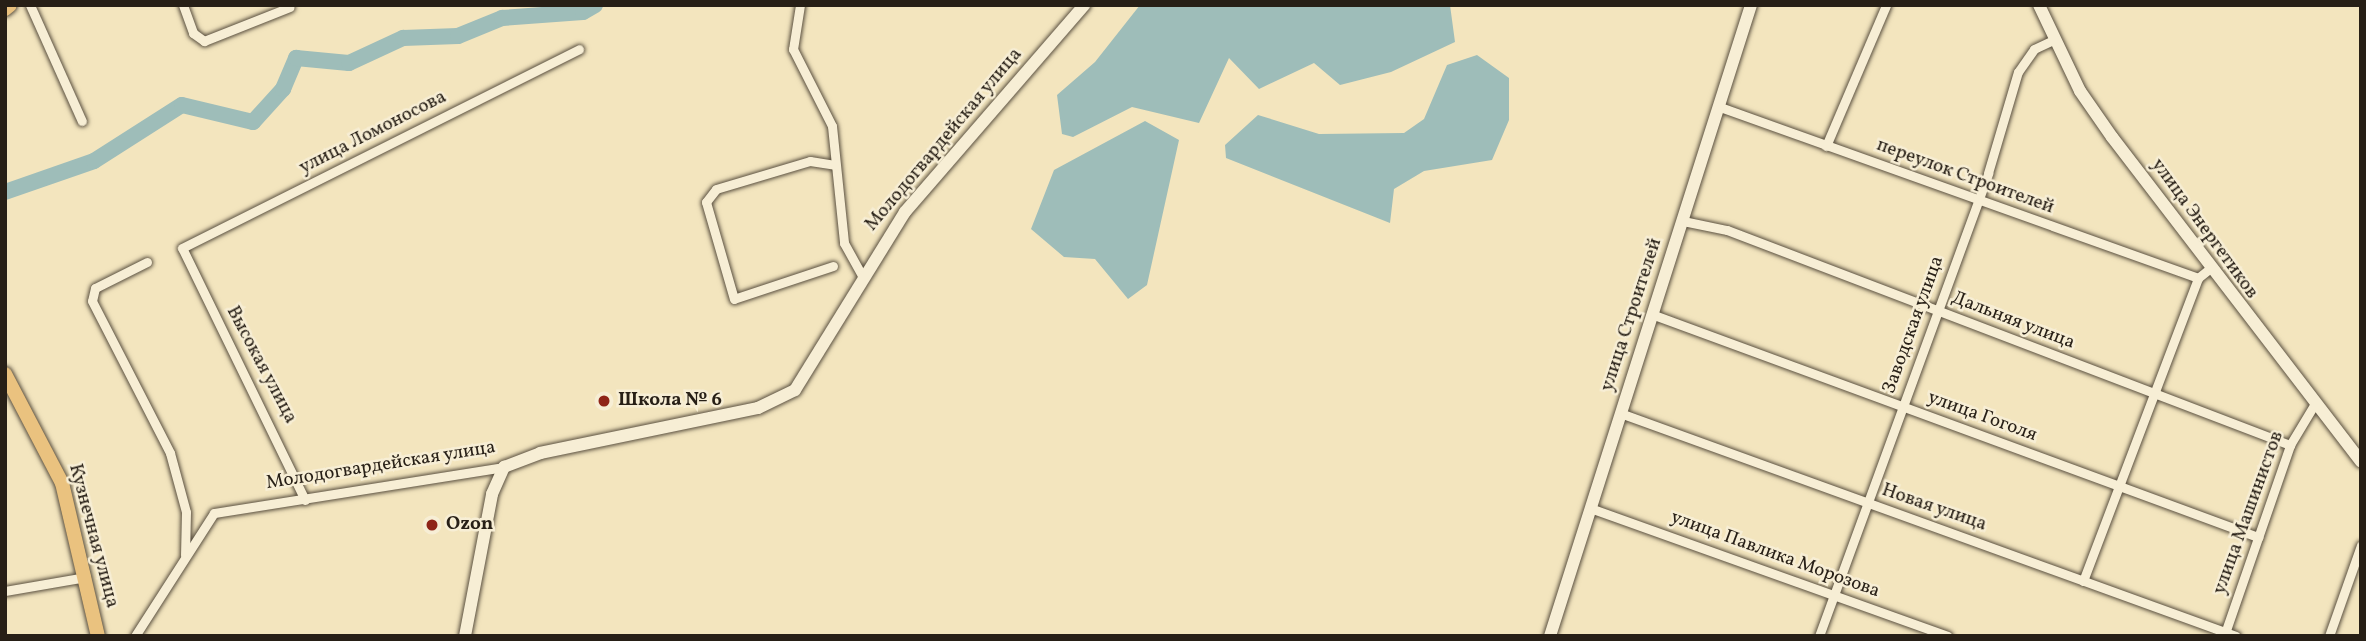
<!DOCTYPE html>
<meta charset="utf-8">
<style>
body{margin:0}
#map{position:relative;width:2366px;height:641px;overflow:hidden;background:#f3e5be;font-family:Vollkorn,serif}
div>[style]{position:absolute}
.water>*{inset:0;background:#9ebdb9}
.river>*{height:16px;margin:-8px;padding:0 8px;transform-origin:8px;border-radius:8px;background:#9ebdb9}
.roads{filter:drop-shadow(0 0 2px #5a5040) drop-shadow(0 0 2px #5a5040)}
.street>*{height:9px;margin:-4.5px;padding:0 4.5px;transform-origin:4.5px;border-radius:4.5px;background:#f7eed5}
.secondary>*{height:12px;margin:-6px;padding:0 6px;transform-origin:6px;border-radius:6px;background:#f7eed5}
.primary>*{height:14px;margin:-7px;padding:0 7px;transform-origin:7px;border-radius:7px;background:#eac27f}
.dots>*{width:19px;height:19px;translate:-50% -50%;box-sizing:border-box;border:4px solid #f7eed5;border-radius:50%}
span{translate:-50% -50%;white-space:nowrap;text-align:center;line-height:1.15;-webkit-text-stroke:5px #f7eed5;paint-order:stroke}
.street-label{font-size:19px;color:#271f16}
.poi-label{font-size:19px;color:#271f16;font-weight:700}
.left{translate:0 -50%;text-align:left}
.frame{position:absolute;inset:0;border:7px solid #271f16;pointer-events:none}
</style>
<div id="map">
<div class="water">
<div style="clip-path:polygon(1140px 5px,1450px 5px,1455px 42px,1391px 72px,1340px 85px,1314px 63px,1259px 89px,1229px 58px,1199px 123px,1132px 107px,1073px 137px,1062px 134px,1057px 95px,1095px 62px)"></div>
<div style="clip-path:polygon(1477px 55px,1509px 78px,1509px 120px,1492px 160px,1424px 171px,1394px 189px,1390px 223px,1226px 158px,1225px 145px,1258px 115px,1319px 134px,1404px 133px,1424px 119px,1447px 65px)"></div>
<div style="clip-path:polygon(1145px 121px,1179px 140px,1147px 285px,1128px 299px,1095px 259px,1064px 257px,1031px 229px,1054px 170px)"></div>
</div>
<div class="river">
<div style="left:5px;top:192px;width:94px;rotate:-19.2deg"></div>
<div style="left:94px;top:161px;width:104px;rotate:-32.5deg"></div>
<div style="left:182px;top:105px;width:73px;rotate:13.5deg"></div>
<div style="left:253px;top:122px;width:45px;rotate:-47.7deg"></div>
<div style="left:283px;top:89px;width:34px;rotate:-67deg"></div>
<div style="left:296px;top:58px;width:53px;rotate:5.4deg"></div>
<div style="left:349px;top:63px;width:60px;rotate:-24.8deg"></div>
<div style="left:403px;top:38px;width:55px;rotate:-2.1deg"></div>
<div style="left:458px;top:36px;width:48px;rotate:-22.2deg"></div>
<div style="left:502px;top:18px;width:81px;rotate:-4.2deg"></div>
<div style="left:583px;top:12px;width:14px;rotate:-30deg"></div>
</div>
<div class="roads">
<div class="street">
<div style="left:30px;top:5px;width:127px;rotate:65.9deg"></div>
<div style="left:183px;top:5px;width:30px;rotate:70deg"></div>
<div style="left:193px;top:33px;width:14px;rotate:36deg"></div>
<div style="left:204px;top:41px;width:92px;rotate:-21.6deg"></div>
<div style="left:800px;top:5px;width:45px;rotate:99deg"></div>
<div style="left:793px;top:49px;width:86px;rotate:63.1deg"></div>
<div style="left:832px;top:126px;width:118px;rotate:84.1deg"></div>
<div style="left:844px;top:243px;width:37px;rotate:61deg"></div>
<div style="left:1720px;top:107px;width:508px;rotate:19.68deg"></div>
<div style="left:1826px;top:146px;width:153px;rotate:-66.9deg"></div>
<div style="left:1683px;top:221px;width:45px;rotate:11.6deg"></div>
<div style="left:1727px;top:230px;width:603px;rotate:20.9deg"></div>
<div style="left:147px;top:262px;width:58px;rotate:153.4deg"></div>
<div style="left:95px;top:288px;width:13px;rotate:103deg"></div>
<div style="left:92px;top:301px;width:171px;rotate:62.8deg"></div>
<div style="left:170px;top:453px;width:61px;rotate:74.8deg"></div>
<div style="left:186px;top:512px;width:43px;rotate:91.3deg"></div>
<div style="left:833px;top:266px;width:104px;rotate:161.6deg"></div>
<div style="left:734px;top:299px;width:101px;rotate:-106.1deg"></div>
<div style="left:706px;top:202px;width:16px;rotate:-52deg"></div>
<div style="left:716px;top:189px;width:98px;rotate:-16.6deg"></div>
<div style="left:810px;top:161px;width:25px;rotate:9deg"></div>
<div style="left:1654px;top:315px;width:644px;rotate:20.18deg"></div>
<div style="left:1620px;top:413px;width:655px;rotate:19.9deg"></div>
<div style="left:305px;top:500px;width:280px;rotate:-116deg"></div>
<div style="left:182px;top:248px;width:444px;rotate:-26.6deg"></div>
<div style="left:1590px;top:508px;width:380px;rotate:19.7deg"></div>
<div style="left:2083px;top:581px;width:324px;rotate:-69.2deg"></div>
<div style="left:2198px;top:278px;width:14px;rotate:-39deg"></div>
<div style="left:5px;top:591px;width:82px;rotate:-9.8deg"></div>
<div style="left:135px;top:636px;width:146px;rotate:-57.3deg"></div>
<div style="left:214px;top:513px;width:294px;rotate:-9deg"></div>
<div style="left:1819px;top:636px;width:493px;rotate:-69.9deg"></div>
<div style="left:1988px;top:173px;width:105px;rotate:-73.5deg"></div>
<div style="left:2018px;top:72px;width:28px;rotate:-55deg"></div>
<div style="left:2034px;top:49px;width:23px;rotate:-25deg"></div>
<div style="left:2224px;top:636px;width:202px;rotate:-70.9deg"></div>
<div style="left:2290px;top:445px;width:47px;rotate:-59deg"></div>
<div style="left:2329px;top:636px;width:96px;rotate:-70.6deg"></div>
</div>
<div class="secondary">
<div style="left:2039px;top:5px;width:95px;rotate:64.5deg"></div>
<div style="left:2080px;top:91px;width:56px;rotate:55.2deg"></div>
<div style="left:2112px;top:137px;width:409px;rotate:52.5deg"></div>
<div style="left:465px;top:636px;width:145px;rotate:-79.2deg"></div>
<div style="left:492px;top:494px;width:30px;rotate:-66deg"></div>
<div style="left:504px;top:467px;width:39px;rotate:-21deg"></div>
<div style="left:540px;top:453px;width:223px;rotate:-11.7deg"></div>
<div style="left:758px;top:408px;width:41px;rotate:-25.9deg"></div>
<div style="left:795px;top:390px;width:209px;rotate:-58.3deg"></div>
<div style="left:905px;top:212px;width:274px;rotate:-49.1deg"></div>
<div style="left:1550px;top:636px;width:662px;rotate:-72.33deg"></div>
</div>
<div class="primary">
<div style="left:5px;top:9px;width:6px;rotate:-39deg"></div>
<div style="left:5px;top:374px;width:123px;rotate:62.4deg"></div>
<div style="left:62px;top:483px;width:157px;rotate:76.8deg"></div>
</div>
</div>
<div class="dots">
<div style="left:604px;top:401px;background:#8f2418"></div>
<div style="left:432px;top:525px;background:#8f2418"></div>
</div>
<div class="street-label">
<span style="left:373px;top:133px;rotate:-27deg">улица Ломоносова</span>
<span style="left:944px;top:140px;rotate:-50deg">Молодогвардейская улица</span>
<span style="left:1965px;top:177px;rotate:20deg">переулок Строителей</span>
<span style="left:2204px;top:229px;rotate:54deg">улица Энергетиков</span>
<span style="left:1632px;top:315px;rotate:-72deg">улица Строителей</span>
<span style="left:2013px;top:321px;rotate:21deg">Дальняя улица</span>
<span style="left:1914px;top:325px;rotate:-70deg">Заводская улица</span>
<span style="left:261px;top:365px;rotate:62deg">Высокая улица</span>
<span style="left:1982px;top:417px;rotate:20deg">улица Гоголя</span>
<span style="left:381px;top:466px;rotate:-9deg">Молодогвардейская улица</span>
<span style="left:1934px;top:508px;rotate:19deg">Новая улица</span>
<span style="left:2249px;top:513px;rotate:-70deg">улица Машинистов</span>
<span style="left:93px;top:536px;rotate:75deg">Кузнечная улица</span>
<span style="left:1775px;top:555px;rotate:20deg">улица Павлика Морозова</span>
</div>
<div class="poi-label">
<span class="left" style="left:618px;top:401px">Школа № 6</span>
<span class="left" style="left:446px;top:525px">Ozon</span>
</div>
<div class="frame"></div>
</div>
